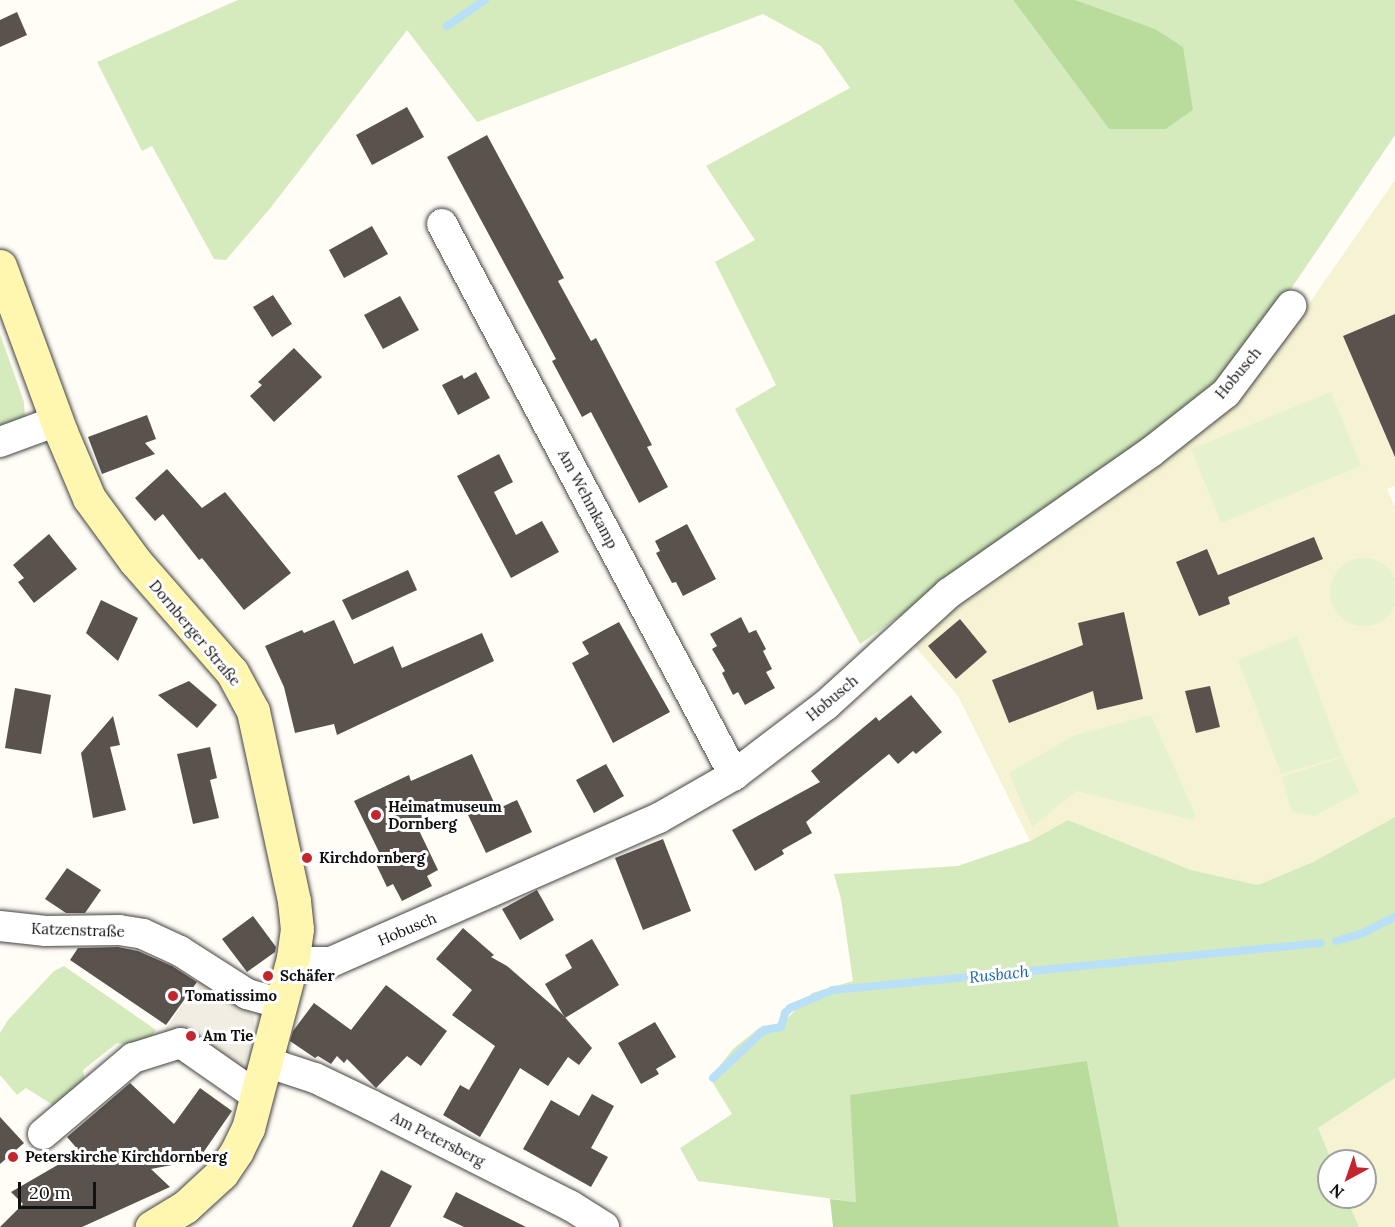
<!DOCTYPE html>
<meta charset="utf-8">
<style>
body{margin:0}
#map{position:relative;width:1395px;height:1227px;overflow:hidden;background:#fffdf5;font-family:Lora,serif}
div>[style]{position:absolute}
.farmland>*{inset:0;background:#f6f3d4}
.green>*{inset:0;background:#d5ebbd}
.forest>*{inset:0;background:#b9dc9c}
.pitch>*{inset:0;background:#e6f2cf}
.round{border-radius:50%}
.plaza>*{inset:0;background:#f1ede2}
.stream>*{height:8px;margin:-4px;padding:0 4px;transform-origin:4px;border-radius:4px;background:#b9e0f7}
.building>*{inset:0;background:#5a524d}
.roads{filter:drop-shadow(0 0 2px #444) drop-shadow(0 0 2px #444)}
.street>*{height:30px;margin:-15px;padding:0 15px;transform-origin:15px;border-radius:15px;background:#fff}
.secondary>*{height:33px;margin:-16.5px;padding:0 16.5px;transform-origin:16.5px;border-radius:16.5px;background:#fff6b0}
.dots>*{width:16px;height:16px;translate:-50% -50%;box-sizing:border-box;border:3px solid #fff;border-radius:50%}
span{translate:-50% -50%;white-space:nowrap;text-align:center;line-height:1.15;-webkit-text-stroke:6px #fff;paint-order:stroke}
.street-label{font-size:15px;color:#111}
.poi-label{font-size:15px;color:#111;font-weight:700}
.left{translate:0 -50%;text-align:left}
.water-label{font-size:16px;color:#1768a6;font-style:italic}
.north{position:absolute;left:1317px;top:1149px;width:60px;height:60px;box-sizing:border-box;background:#fff;border:2px solid #a0a0a0;border-radius:50%;rotate:220deg;font-size:16px;font-weight:700;line-height:24px;text-align:center;color:#111}
.north::after{content:'';display:block;margin:auto;width:21px;height:27px;background:#c4262e;clip-path:polygon(50% 0,100% 100%,50% 72%,0 100%)}
.scale{position:absolute;left:18px;top:1182px;width:78px;height:27px;box-sizing:border-box;border:3px solid #111;border-top:0;padding-left:8px;font-size:18px;line-height:21px;white-space:nowrap;color:#111;-webkit-text-stroke:4px #fff;paint-order:stroke}
</style>
<div id="map">
<div class="farmland">
<div style="clip-path:polygon(1395px 180px,1395px 486px,1387px 489px,1395px 507px,1395px 817px,1313px 862px,1258px 885px,1191px 870px,1068px 820px,1030px 841px,958px 696px,910px 641px,1278px 348px)"></div>
<div style="clip-path:polygon(1395px 1078px,1395px 1227px,1359px 1227px,1346px 1197px,1365px 1197px,1365px 1161px,1332px 1161px,1318px 1128px)"></div>
</div>
<div class="green">
<div style="clip-path:polygon(238px 0,1013px 0,1109px 129px,1166px 129px,1193px 110px,1105px 12px,1075px 0,1395px 0,1395px 135px,1272px 317px,1221px 383px,1066px 499px,860px 644px,735px 409px,776px 385px,715px 262px,755px 240px,706px 166px,850px 88px,821px 46px,763px 14px,477px 122px,407px 30px,272px 206px,226px 260px,214px 259px,152px 146px,142px 151px,97px 62px)"></div>
<div style="clip-path:polygon(0 334px,24px 402px,25px 420px,0 428px)"></div>
<div style="clip-path:polygon(1395px 817px,1395px 1078px,1318px 1128px,1332px 1161px,1329px 1161px,1329px 1197px,1346px 1197px,1359px 1227px,1119px 1227px,1087px 1061px,856px 1202px,698px 1181px,680px 1148px,732px 1114px,710px 1078px,733px 1049px,759px 1028px,777px 1029px,812px 993px,853px 981px,841px 899px,834px 874px,958px 866px,1030px 841px,1068px 820px,1191px 870px,1258px 885px,1313px 862px)"></div>
<div style="clip-path:polygon(64px 966px,156px 1030px,150px 1039px,136px 1046px,117px 1043px,83px 1070px,85px 1083px,56px 1107px,26px 1088px,17px 1095px,0 1075px,0 1033px,8px 1020px,54px 971px)"></div>
</div>
<div class="forest">
<div style="clip-path:polygon(1013px 0,1075px 0,1155px 29px,1183px 47px,1193px 110px,1166px 129px,1109px 129px)"></div>
<div style="clip-path:polygon(1087px 1061px,1119px 1227px,833px 1227px,830px 1199px,856px 1202px,850px 1095px)"></div>
</div>
<div class="pitch">
<div style="clip-path:polygon(1331px 392px,1361px 466px,1221px 523px,1191px 449px)"></div>
<div class="round" style="left:1330px;top:558px;width:68px;height:68px"></div>
<div style="clip-path:polygon(1297px 636px,1342px 756px,1281px 774px,1238px 660px)"></div>
<div style="clip-path:polygon(1151px 715px,1196px 816px,1193px 820px,1077px 791px,1032px 827px,1009px 773px,1075px 735px)"></div>
<div style="clip-path:polygon(1343px 757px,1359px 792px,1315px 816px,1292px 812px,1282px 777px)"></div>
</div>
<div class="plaza">
<div style="clip-path:polygon(201px 978px,248px 1009px,254px 1017px,254px 1026px,237px 1091px,190px 1060px,185px 1067px,164px 1054px,162px 1034px)"></div>
</div>
<div class="stream">
<div style="left:447px;top:26px;width:46px;rotate:-34.4deg"></div>
<div style="left:1336px;top:941px;width:26px;rotate:-16deg"></div>
<div style="left:1361px;top:934px;width:38px;rotate:-27deg"></div>
<div style="left:713px;top:1078px;width:70px;rotate:-43.3deg"></div>
<div style="left:764px;top:1030px;width:17px;rotate:-10deg"></div>
<div style="left:781px;top:1027px;width:15px;rotate:-74deg"></div>
<div style="left:785px;top:1013px;width:7px;rotate:-45deg"></div>
<div style="left:790px;top:1008px;width:47px;rotate:-22.7deg"></div>
<div style="left:833px;top:990px;width:490px;rotate:-5.5deg"></div>
</div>
<div class="building">
<div style="clip-path:polygon(17px 12px,27px 35px,0 47px,0 20px)"></div>
<div style="clip-path:polygon(407px 107px,424px 137px,372px 165px,356px 135px)"></div>
<div style="clip-path:polygon(487px 135px,564px 278px,558px 281px,591px 341px,596px 338px,652px 445px,647px 447px,668px 487px,639px 503px,591px 412px,582px 417px,552px 361px,556px 359px,447px 157px)"></div>
<div style="clip-path:polygon(372px 226px,388px 254px,344px 278px,329px 250px)"></div>
<div style="clip-path:polygon(273px 295px,292px 324px,272px 337px,253px 307px)"></div>
<div style="clip-path:polygon(400px 296px,419px 330px,383px 349px,364px 315px)"></div>
<div style="clip-path:polygon(1395px 314px,1395px 457px,1343px 336px)"></div>
<div style="clip-path:polygon(294px 348px,322px 377px,274px 422px,250px 396px,262px 385px,258px 382px)"></div>
<div style="clip-path:polygon(476px 372px,490px 398px,458px 415px,442px 385px,462px 375px,464px 379px)"></div>
<div style="clip-path:polygon(147px 415px,156px 439px,145px 443px,155px 454px,102px 474px,88px 437px)"></div>
<div style="clip-path:polygon(499px 454px,513px 482px,494px 492px,516px 535px,542px 521px,559px 552px,511px 578px,457px 476px)"></div>
<div style="clip-path:polygon(167px 469px,202px 508px,225px 492px,291px 573px,244px 610px,202px 558px,199px 560px,163px 514px,155px 521px,135px 498px)"></div>
<div style="clip-path:polygon(687px 524px,716px 579px,683px 596px,676px 582px,672px 583px,656px 553px,660px 551px,655px 541px)"></div>
<div style="clip-path:polygon(49px 534px,77px 569px,34px 603px,18px 582px,24px 578px,13px 565px)"></div>
<div style="clip-path:polygon(1314px 537px,1323px 559px,1228px 597px,1230px 604px,1199px 616px,1176px 562px,1207px 549px,1218px 575px)"></div>
<div style="clip-path:polygon(408px 570px,417px 590px,352px 620px,342px 600px)"></div>
<div style="clip-path:polygon(101px 600px,138px 618px,118px 661px,86px 633px)"></div>
<div style="clip-path:polygon(1124px 612px,1143px 699px,1097px 710px,1093px 691px,1009px 723px,992px 680px,1083px 645px,1078px 623px)"></div>
<div style="clip-path:polygon(741px 617px,749px 633px,756px 630px,766px 649px,763px 651px,772px 669px,766px 672px,775px 688px,745px 705px,738px 692px,733px 695px,722px 673px,725px 671px,712px 649px,717px 646px,710px 634px)"></div>
<div style="clip-path:polygon(960px 619px,987px 652px,956px 679px,928px 646px)"></div>
<div style="clip-path:polygon(334px 620px,354px 664px,393px 646px,402px 668px,482px 633px,494px 661px,337px 735px,334px 724px,295px 733px,284px 687px,265px 646px,302px 630px,304px 633px)"></div>
<div style="clip-path:polygon(619px 622px,670px 712px,613px 743px,572px 663px,589px 654px,582px 642px)"></div>
<div style="clip-path:polygon(189px 681px,217px 705px,197px 728px,158px 695px)"></div>
<div style="clip-path:polygon(1210px 686px,1220px 727px,1196px 733px,1185px 691px)"></div>
<div style="clip-path:polygon(15px 688px,51px 695px,41px 754px,5px 748px)"></div>
<div style="clip-path:polygon(911px 695px,942px 732px,916px 754px,913px 751px,898px 764px,889px 754px,806px 822px,812px 833px,782px 850px,784px 854px,755px 871px,732px 830px,820px 782px,811px 771px,876px 717px,879px 721px)"></div>
<div style="clip-path:polygon(113px 716px,120px 745px,110px 747px,126px 810px,93px 818px,81px 753px)"></div>
<div style="clip-path:polygon(210px 747px,217px 778px,210px 780px,219px 818px,193px 824px,177px 754px)"></div>
<div style="clip-path:polygon(472px 754px,497px 809px,517px 800px,532px 832px,486px 853px,461px 800px,415px 822px,438px 870px,427px 876px,432px 886px,402px 901px,393px 884px,387px 887px,374px 860px,381px 856px,354px 801px,409px 775px,411px 781px)"></div>
<div style="clip-path:polygon(606px 764px,624px 796px,594px 813px,576px 780px)"></div>
<div style="clip-path:polygon(663px 839px,691px 911px,643px 930px,615px 858px)"></div>
<div style="clip-path:polygon(67px 868px,101px 890px,85px 913px,66px 913px,45px 899px)"></div>
<div style="clip-path:polygon(537px 890px,554px 920px,520px 940px,502px 909px)"></div>
<div style="clip-path:polygon(253px 916px,276px 947px,275px 952px,247px 972px,222px 939px)"></div>
<div style="clip-path:polygon(463px 928px,494px 955px,491px 957px,507px 966px,562px 1014px,592px 1048px,579px 1065px,568px 1057px,548px 1086px,520px 1068px,480px 1137px,443px 1115px,460px 1085px,469px 1090px,495px 1046px,452px 1015px,472px 990px,436px 959px)"></div>
<div style="clip-path:polygon(592px 939px,619px 985px,565px 1018px,545px 984px,572px 968px,565px 955px)"></div>
<div style="clip-path:polygon(118px 947px,138px 951px,172px 966px,197px 982px,166px 1025px,70px 960px,78px 948px)"></div>
<div style="clip-path:polygon(386px 985px,447px 1031px,421px 1066px,407px 1056px,376px 1088px,347px 1059px,344px 1063px,337px 1056px,331px 1064px,318px 1056px,315px 1058px,290px 1041px,293px 1031px,314px 1003px,351px 1030px)"></div>
<div style="clip-path:polygon(655px 1022px,676px 1057px,656px 1069px,659px 1074px,641px 1084px,618px 1043px)"></div>
<div style="clip-path:polygon(130px 1083px,174px 1124px,200px 1088px,232px 1111px,198px 1160px,151px 1169px,170px 1187px,82px 1227px,0 1227px,23px 1204px,11px 1192px,80px 1152px,67px 1137px)"></div>
<div style="clip-path:polygon(592px 1094px,614px 1106px,591px 1148px,608px 1157px,591px 1187px,523px 1149px,551px 1100px,579px 1116px)"></div>
<div style="clip-path:polygon(0 1117px,24px 1143px,0 1164px)"></div>
<div style="clip-path:polygon(381px 1170px,412px 1186px,390px 1227px,352px 1227px)"></div>
<div style="clip-path:polygon(456px 1192px,526px 1227px,464px 1227px,443px 1217px)"></div>
</div>
<div class="roads">
<div class="street">
<div style="left:442px;top:224px;width:624px;rotate:62.08deg"></div>
<div style="left:0;top:442px;width:61px;rotate:-20.2deg"></div>
<div style="left:0;top:926px;width:46px;rotate:6.2deg"></div>
<div style="left:46px;top:931px;width:73px;rotate:-0.8deg"></div>
<div style="left:119px;top:930px;width:24px;rotate:9deg"></div>
<div style="left:143px;top:934px;width:41px;rotate:24.7deg"></div>
<div style="left:180px;top:951px;width:80px;rotate:32.7deg"></div>
<div style="left:247px;top:994px;width:36px;rotate:16deg"></div>
<div style="left:293px;top:958px;width:16px;rotate:14deg"></div>
<div style="left:309px;top:962px;width:22px"></div>
<div style="left:331px;top:962px;width:358px;rotate:-23.7deg"></div>
<div style="left:659px;top:818px;width:86px;rotate:-29.8deg"></div>
<div style="left:734px;top:775px;width:116px;rotate:-37.3deg"></div>
<div style="left:826px;top:705px;width:166px;rotate:-42.3deg"></div>
<div style="left:949px;top:593px;width:246px;rotate:-34.9deg"></div>
<div style="left:1151px;top:452px;width:95px;rotate:-38.2deg"></div>
<div style="left:1226px;top:393px;width:109px;rotate:-53.2deg"></div>
<div style="left:266px;top:1062px;width:52px;rotate:18.1deg"></div>
<div style="left:315px;top:1078px;width:62px;rotate:25.7deg"></div>
<div style="left:371px;top:1105px;width:224px;rotate:26.8deg"></div>
<div style="left:571px;top:1206px;width:39px;rotate:32deg"></div>
<div style="left:43px;top:1134px;width:118px;rotate:-40.2deg"></div>
<div style="left:133px;top:1058px;width:50px;rotate:-17.4deg"></div>
<div style="left:181px;top:1043px;width:93px;rotate:34.9deg"></div>
</div>
<div class="secondary">
<div style="left:0;top:266px;width:177px;rotate:69.8deg"></div>
<div style="left:61px;top:432px;width:72px;rotate:67deg"></div>
<div style="left:89px;top:498px;width:78px;rotate:53.9deg"></div>
<div style="left:135px;top:561px;width:147px;rotate:48.9deg"></div>
<div style="left:232px;top:672px;width:44px;rotate:61.7deg"></div>
<div style="left:253px;top:711px;width:194px;rotate:77.8deg"></div>
<div style="left:294px;top:901px;width:28px;rotate:84deg"></div>
<div style="left:297px;top:929px;width:29px;rotate:98deg"></div>
<div style="left:293px;top:958px;width:176px;rotate:104.8deg"></div>
<div style="left:248px;top:1128px;width:25px;rotate:116deg"></div>
<div style="left:237px;top:1151px;width:27px;rotate:124deg"></div>
<div style="left:222px;top:1173px;width:50px;rotate:137.4deg"></div>
<div style="left:185px;top:1207px;width:39px;rotate:149deg"></div>
</div>
</div>
<div class="dots">
<div style="left:376px;top:815px;background:#c4262e"></div>
<div style="left:307px;top:858px;background:#c4262e"></div>
<div style="left:268px;top:976px;background:#c4262e"></div>
<div style="left:173px;top:996px;background:#c4262e"></div>
<div style="left:191px;top:1036px;background:#c4262e"></div>
<div style="left:13px;top:1157px;background:#c4262e"></div>
</div>
<div class="street-label">
<span style="left:1238px;top:373px;rotate:-50deg">Hobusch</span>
<span style="left:588px;top:499px;rotate:62deg">Am Wehmkamp</span>
<span style="left:195px;top:633px;rotate:50deg">Dornberger Straße</span>
<span style="left:832px;top:698px;rotate:-40deg">Hobusch</span>
<span style="left:407px;top:929px;rotate:-23deg">Hobusch</span>
<span style="left:78px;top:930px;rotate:2deg">Katzenstraße</span>
<span style="left:438px;top:1139px;rotate:27deg">Am Petersberg</span>
</div>
<div class="poi-label">
<span class="left" style="left:388px;top:815px">Heimatmuseum<br>Dornberg</span>
<span class="left" style="left:319px;top:858px">Kirchdornberg</span>
<span class="left" style="left:280px;top:976px">Schäfer</span>
<span class="left" style="left:185px;top:996px">Tomatissimo</span>
<span class="left" style="left:203px;top:1036px">Am Tie</span>
<span class="left" style="left:25px;top:1157px">Peterskirche Kirchdornberg</span>
</div>
<div class="water-label">
<span style="left:999px;top:974px;rotate:-6deg">Rusbach</span>
</div>
<div class="north">N</div>
<div class="scale">20 m</div>
</div>
